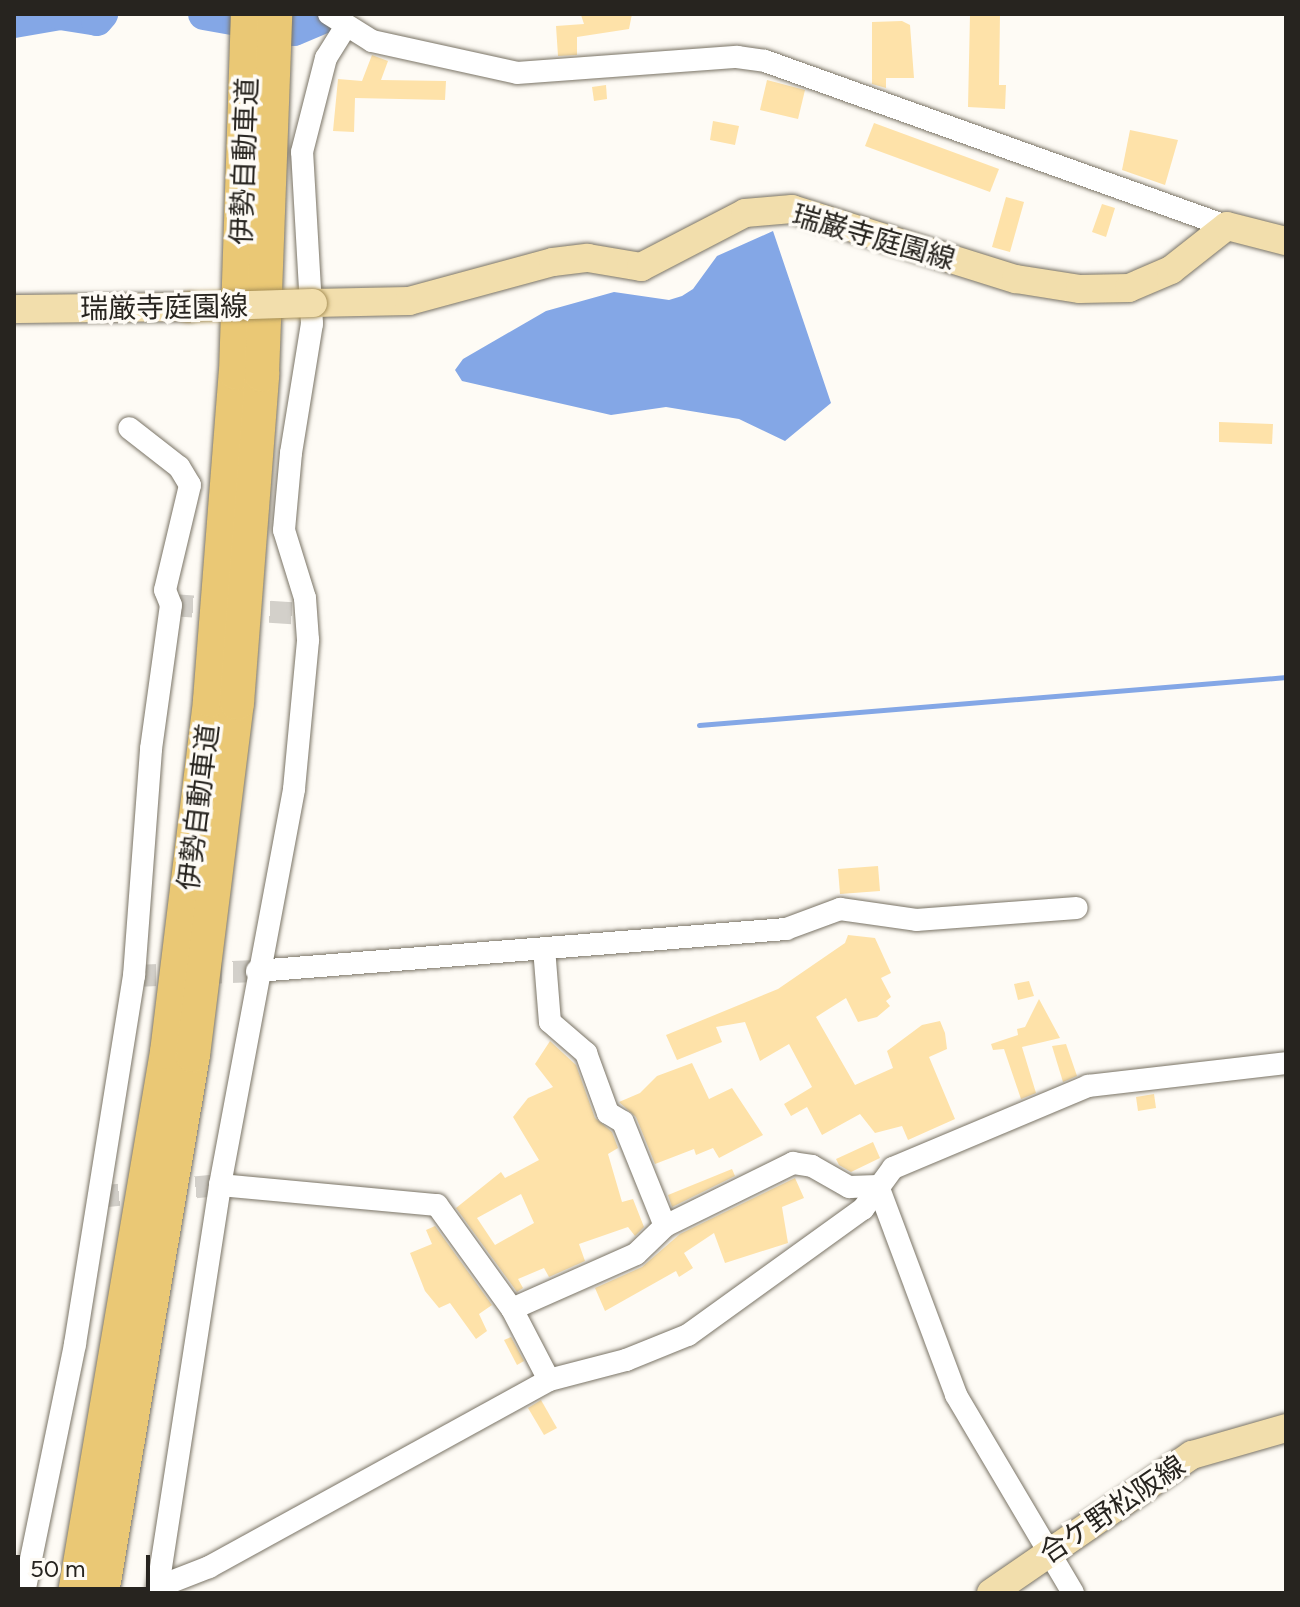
<!DOCTYPE html>
<meta charset="utf-8">
<style>
body{margin:0}
#map{position:relative;width:1300px;height:1607px;overflow:hidden;background:#fefbf5;font-family:Figtree,"Noto Sans JP",sans-serif}
div>[style]{position:absolute}
.water>*{inset:0;background:#84a7e6}
.stream>*{height:5px;margin:-2.5px;padding:0 2.5px;transform-origin:2.5px;border-radius:2.5px;background:#84a7e6}
.river>*{height:32px;margin:-16px;padding:0 16px;transform-origin:16px;border-radius:16px;background:#84a7e6}
.building>*{inset:0;background:#fee2a9}
.minor-tunnel>*{height:22px;margin-top:-11px;transform-origin:0;background:repeating-linear-gradient(90deg,#d3d0ca 0 22px,transparent 0 33px)}
.roads{filter:drop-shadow(0 0 2px #7a7466) drop-shadow(0 0 2px #7a7466)}
.minor>*{height:22px;margin:-11px;padding:0 11px;transform-origin:11px;border-radius:11px;background:#fff}
.major>*{height:28px;margin:-14px;padding:0 14px;transform-origin:14px;border-radius:14px;background:#f2deac}
.highway>*{height:34px;margin:-17px;padding:0 17px;transform-origin:17px;border-radius:17px;background:#eac875}
.bridges{filter:drop-shadow(0 0 2px #a68f57) drop-shadow(0 0 2px #a68f57)}
.major-bridge>*{height:28px;margin:-14px;padding:0 14px;transform-origin:14px;border-radius:14px;background:#f2deac}
span{translate:-50% -50%;white-space:nowrap;text-align:center;line-height:1.15;-webkit-text-stroke:7px #fefbf5;paint-order:stroke}
.street-label{font-size:28px;color:#27241f}
.frame{position:absolute;inset:0;border:16px solid #27241f;pointer-events:none}
.scale{position:absolute;left:16px;top:1555px;width:134px;height:36px;box-sizing:border-box;border:4px solid #27241f;border-top:0;padding-left:10px;font-size:24px;line-height:28px;white-space:nowrap;color:#27241f;-webkit-text-stroke:6px #fefbf5;paint-order:stroke}
</style>
<div id="map">
<div class="water">
<div style="clip-path:polygon(773px 231px,831px 403px,785px 441px,739px 419px,666px 407px,611px 415px,462px 381px,455px 370px,463px 359px,546px 311px,614px 292px,669px 300px,682px 296px,693px 289px,717px 256px)"></div>
</div>
<div class="stream">
<div style="left:699px;top:725px;width:589px;rotate:-4.67deg"></div>
</div>
<div class="river">
<div style="left:204px;top:14px;width:91px;rotate:10.1deg"></div>
<div style="left:294px;top:30px;width:41px;rotate:-22.8deg"></div>
<div style="left:14px;top:22px;width:47px;rotate:-9.9deg"></div>
<div style="left:60px;top:14px;width:37px;rotate:9deg"></div>
<div style="left:97px;top:20px;width:8px;rotate:-50deg"></div>
</div>
<div class="building">
<div style="clip-path:polygon(632px 14px,629px 29px,577px 37px,577px 55px,558px 56px,556px 26px,584px 24px,581px 15px)"></div>
<div style="clip-path:polygon(970px 14px,1000px 14px,999px 85px,1006px 85px,1005px 109px,968px 107px)"></div>
<div style="clip-path:polygon(902px 21px,910px 25px,914px 78px,886px 78px,886px 88px,872px 84px,872px 22px)"></div>
<div style="clip-path:polygon(372px 55px,388px 61px,381px 80px,446px 81px,445px 100px,355px 98px,354px 132px,333px 131px,338px 79px,362px 81px)"></div>
<div style="clip-path:polygon(767px 80px,805px 90px,798px 119px,760px 110px)"></div>
<div style="clip-path:polygon(606px 85px,607px 99px,594px 101px,592px 87px)"></div>
<div style="clip-path:polygon(713px 121px,739px 126px,735px 145px,710px 140px)"></div>
<div style="clip-path:polygon(874px 123px,999px 169px,990px 192px,865px 146px)"></div>
<div style="clip-path:polygon(1130px 130px,1178px 140px,1165px 185px,1122px 170px)"></div>
<div style="clip-path:polygon(1006px 197px,1024px 202px,1010px 252px,992px 247px)"></div>
<div style="clip-path:polygon(1102px 204px,1115px 208px,1106px 237px,1092px 232px)"></div>
<div style="clip-path:polygon(1219px 422px,1273px 424px,1272px 444px,1219px 442px)"></div>
<div style="clip-path:polygon(878px 866px,880px 891px,840px 894px,838px 869px)"></div>
<div style="clip-path:polygon(848px 935px,875px 938px,891px 973px,881px 978px,891px 997px,886px 1001px,890px 1006px,877px 1017px,858px 1022px,846px 998px,816px 1017px,855px 1085px,893px 1068px,887px 1051px,922px 1025px,940px 1021px,945px 1033px,947px 1049px,929px 1057px,955px 1119px,908px 1140px,902px 1126px,875px 1133px,860px 1114px,822px 1135px,807px 1107px,791px 1116px,784px 1104px,812px 1087px,789px 1044px,760px 1061px,745px 1022px,716px 1027px,722px 1042px,677px 1060px,666px 1035px,778px 989px,845px 943px)"></div>
<div style="clip-path:polygon(1029px 981px,1034px 996px,1018px 1000px,1014px 984px)"></div>
<div style="clip-path:polygon(1039px 999px,1060px 1038px,1022px 1047px,1036px 1093px,1021px 1099px,1004px 1049px,993px 1050px,991px 1044px,1018px 1035px,1017px 1029px,1025px 1027px)"></div>
<div style="clip-path:polygon(evenodd,550px 1041px,576px 1065px,595px 1118px,612px 1132px,618px 1148px,608px 1154px,622px 1202px,633px 1199px,644px 1227px,635px 1236px,628px 1227px,579px 1244px,585px 1261px,549px 1277px,544px 1268px,518px 1279px,523px 1288px,517px 1292px,456px 1208px,501px 1172px,505px 1178px,539px 1160px,513px 1117px,528px 1098px,553px 1087px,535px 1064px,550px 1041px,521px 1194px,534px 1223px,495px 1245px,477px 1218px,521px 1194px)"></div>
<div style="clip-path:polygon(1066px 1044px,1077px 1076px,1063px 1082px,1052px 1046px)"></div>
<div style="clip-path:polygon(692px 1063px,709px 1099px,732px 1088px,763px 1135px,719px 1158px,713px 1148px,696px 1155px,694px 1149px,655px 1164px,636px 1117px,619px 1102px,640px 1093px,657px 1076px)"></div>
<div style="clip-path:polygon(1154px 1094px,1156px 1108px,1138px 1111px,1136px 1097px)"></div>
<div style="clip-path:polygon(873px 1142px,880px 1158px,851px 1172px,839px 1165px,836px 1159px)"></div>
<div style="clip-path:polygon(732px 1169px,735px 1176px,672px 1207px,668px 1195px)"></div>
<div style="clip-path:polygon(795px 1178px,804px 1198px,782px 1207px,788px 1243px,725px 1263px,714px 1233px,684px 1253px,693px 1268px,679px 1277px,676px 1271px,605px 1311px,595px 1288px,642px 1267px,680px 1234px)"></div>
<div style="clip-path:polygon(435px 1226px,492px 1305px,479px 1314px,487px 1331px,476px 1339px,450px 1303px,439px 1308px,425px 1291px,410px 1253px,432px 1244px,426px 1230px)"></div>
<div style="clip-path:polygon(511px 1337px,524px 1361px,517px 1365px,504px 1340px)"></div>
<div style="clip-path:polygon(541px 1400px,557px 1428px,544px 1435px,528px 1408px)"></div>
</div>
<div class="minor-tunnel">
<div style="left:171px;top:605px;width:133px;rotate:3.9deg"></div>
<div style="left:134px;top:976px;width:123px;rotate:-2.3deg"></div>
<div style="left:97px;top:1197px;width:124px;rotate:-5.6deg"></div>
</div>
<div class="roads">
<div class="minor">
<div style="left:329px;top:14px;width:51px;rotate:32.1deg"></div>
<div style="left:372px;top:41px;width:148px;rotate:12.4deg"></div>
<div style="left:517px;top:73px;width:221px;rotate:-4.2deg"></div>
<div style="left:737px;top:57px;width:28px;rotate:8deg"></div>
<div style="left:765px;top:61px;width:491px;rotate:19.7deg"></div>
<div style="left:544px;top:948px;width:74px;rotate:85.4deg"></div>
<div style="left:550px;top:1022px;width:48px;rotate:40.7deg"></div>
<div style="left:586px;top:1053px;width:64px;rotate:69.9deg"></div>
<div style="left:608px;top:1113px;width:17px;rotate:31deg"></div>
<div style="left:623px;top:1122px;width:112px;rotate:68deg"></div>
<div style="left:257px;top:971px;width:531px;rotate:-4.54deg"></div>
<div style="left:786px;top:929px;width:58px;rotate:-20.3deg"></div>
<div style="left:840px;top:909px;width:77px;rotate:8.2deg"></div>
<div style="left:916px;top:920px;width:161px;rotate:-4.3deg"></div>
<div style="left:220px;top:1185px;width:218px;rotate:5.3deg"></div>
<div style="left:437px;top:1205px;width:128px;rotate:54.2deg"></div>
<div style="left:512px;top:1309px;width:80px;rotate:62.5deg"></div>
<div style="left:878px;top:1186px;width:223px;rotate:69.5deg"></div>
<div style="left:956px;top:1395px;width:230px;rotate:59.4deg"></div>
<div style="left:512px;top:1309px;width:136px;rotate:-23.9deg"></div>
<div style="left:636px;top:1254px;width:40px;rotate:-44deg"></div>
<div style="left:665px;top:1226px;width:143px;rotate:-26.2deg"></div>
<div style="left:793px;top:1163px;width:19px;rotate:9deg"></div>
<div style="left:812px;top:1166px;width:43px;rotate:29.6deg"></div>
<div style="left:849px;top:1187px;width:29px;rotate:-2deg"></div>
<div style="left:158px;top:1587px;width:55px;rotate:-21.4deg"></div>
<div style="left:209px;top:1567px;width:388px;rotate:-28.8deg"></div>
<div style="left:549px;top:1380px;width:80px;rotate:-14.6deg"></div>
<div style="left:626px;top:1360px;width:67px;rotate:-22deg"></div>
<div style="left:688px;top:1335px;width:216px;rotate:-35.8deg"></div>
<div style="left:863px;top:1209px;width:51px;rotate:-53.8deg"></div>
<div style="left:893px;top:1168px;width:212px;rotate:-22.8deg"></div>
<div style="left:1088px;top:1086px;width:199px;rotate:-6.6deg"></div>
<div style="left:24px;top:1593px;width:254px;rotate:-78.4deg"></div>
<div style="left:75px;top:1344px;width:373px;rotate:-80.9deg"></div>
<div style="left:134px;top:976px;width:228px;rotate:-85.7deg"></div>
<div style="left:151px;top:749px;width:145px;rotate:-82.1deg"></div>
<div style="left:171px;top:605px;width:16px;rotate:-112deg"></div>
<div style="left:165px;top:590px;width:108px;rotate:-76.6deg"></div>
<div style="left:190px;top:485px;width:21px;rotate:-121deg"></div>
<div style="left:179px;top:467px;width:63px;rotate:-142deg"></div>
<div style="left:157px;top:1593px;width:413px;rotate:-81.2deg"></div>
<div style="left:220px;top:1185px;width:403px;rotate:-79.4deg"></div>
<div style="left:294px;top:789px;width:150px;rotate:-84.6deg"></div>
<div style="left:308px;top:640px;width:42px;rotate:-94.1deg"></div>
<div style="left:305px;top:598px;width:71px;rotate:-107.2deg"></div>
<div style="left:284px;top:530px;width:77px;rotate:-84.8deg"></div>
<div style="left:291px;top:453px;width:131px;rotate:-80.8deg"></div>
<div style="left:312px;top:324px;width:172px;rotate:-93.3deg"></div>
<div style="left:302px;top:152px;width:97px;rotate:-75.7deg"></div>
<div style="left:326px;top:58px;width:36px;rotate:-58deg"></div>
</div>
<div class="major">
<div style="left:313px;top:303px;width:96px;rotate:-1.2deg"></div>
<div style="left:409px;top:301px;width:149px;rotate:-15.2deg"></div>
<div style="left:553px;top:262px;width:35px;rotate:-7deg"></div>
<div style="left:588px;top:258px;width:54px;rotate:9.6deg"></div>
<div style="left:641px;top:267px;width:117px;rotate:-27.4deg"></div>
<div style="left:745px;top:213px;width:47px;rotate:-4.9deg"></div>
<div style="left:792px;top:209px;width:235px;rotate:17.4deg"></div>
<div style="left:1016px;top:279px;width:65px;rotate:8.9deg"></div>
<div style="left:1080px;top:289px;width:49px;rotate:-1.2deg"></div>
<div style="left:1129px;top:288px;width:46px;rotate:-23.2deg"></div>
<div style="left:1171px;top:270px;width:71px;rotate:-38.2deg"></div>
<div style="left:1227px;top:226px;width:61px;rotate:14.3deg"></div>
<div style="left:14px;top:309px;width:175px;rotate:-0.7deg"></div>
<div style="left:991px;top:1593px;width:244px;rotate:-34.5deg"></div>
<div style="left:1192px;top:1455px;width:98px;rotate:-16deg"></div>
</div>
<div class="highway">
<div style="left:75px;top:1593px;width:549px;rotate:-80.35deg"></div>
<div style="left:167px;top:1052px;width:355px;rotate:-83deg"></div>
<div style="left:210px;top:700px;width:328px;rotate:-85.5deg"></div>
<div style="left:236px;top:373px;width:359px;rotate:-88.1deg"></div>
<div style="left:102px;top:1593px;width:546px;rotate:-80.4deg"></div>
<div style="left:193px;top:1055px;width:355px;rotate:-82.9deg"></div>
<div style="left:237px;top:703px;width:329px;rotate:-85.6deg"></div>
<div style="left:262px;top:375px;width:361px;rotate:-87.9deg"></div>
</div>
</div>
<div class="bridges">
<div class="major-bridge">
<div style="left:189px;top:307px;width:124px;rotate:-1.8deg"></div>
</div>
</div>
<div class="street-label">
<span style="left:244px;top:161px;rotate:-88deg">伊勢自動車道</span>
<span style="left:874px;top:237px;rotate:16deg">瑞巌寺庭園線</span>
<span style="left:164px;top:307px;rotate:-1deg">瑞厳寺庭園線</span>
<span style="left:198px;top:807px;rotate:-83deg">伊勢自動車道</span>
<span style="left:1112px;top:1509px;rotate:-34deg">合ケ野松阪線</span>
</div>
<div class="frame"></div>
<div class="scale">50 m</div>
</div>
